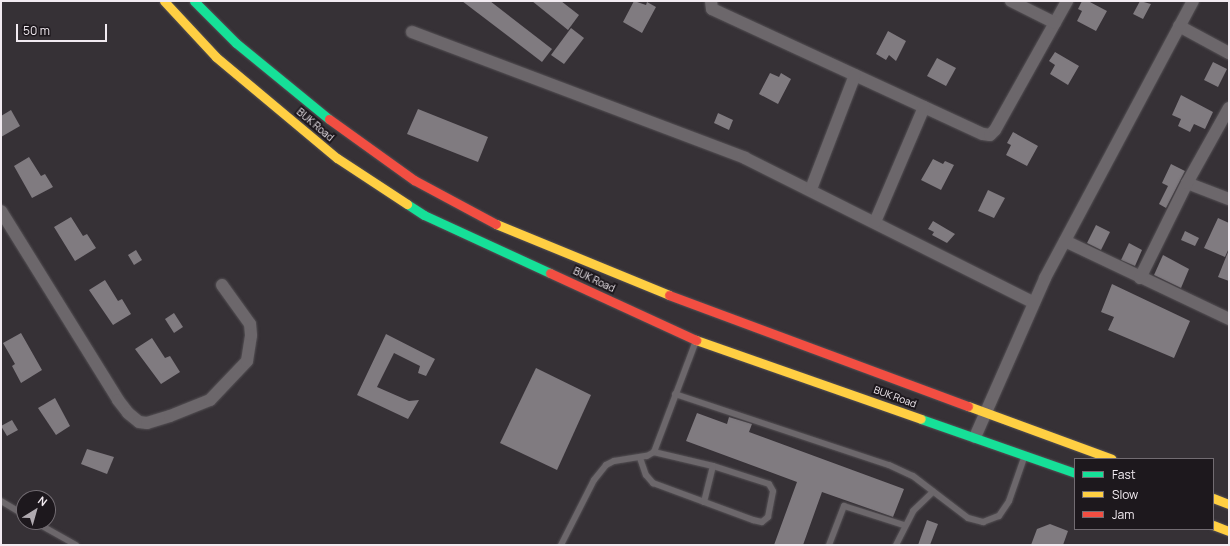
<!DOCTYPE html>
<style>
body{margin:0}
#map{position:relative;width:1230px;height:546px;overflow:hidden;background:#363136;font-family:Manrope,sans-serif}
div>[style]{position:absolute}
.building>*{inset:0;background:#807b80}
.roads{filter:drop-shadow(0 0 1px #545054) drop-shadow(0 0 1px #545054)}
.lane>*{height:6px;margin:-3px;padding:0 3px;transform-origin:3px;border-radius:3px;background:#6c676b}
.street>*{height:12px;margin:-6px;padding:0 6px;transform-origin:6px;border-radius:6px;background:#6c676b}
.fast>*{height:9px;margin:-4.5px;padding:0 4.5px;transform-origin:4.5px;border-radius:4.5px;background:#16e098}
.slow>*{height:9px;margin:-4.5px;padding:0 4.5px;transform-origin:4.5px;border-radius:4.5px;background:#ffcf43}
.jam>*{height:9px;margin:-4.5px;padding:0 4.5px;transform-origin:4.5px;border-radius:4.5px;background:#f24e42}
span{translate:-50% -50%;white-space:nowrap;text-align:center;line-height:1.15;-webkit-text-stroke:4px #1d181d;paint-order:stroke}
.street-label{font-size:10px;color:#f2ebf1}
.frame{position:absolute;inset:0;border:2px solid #f2ebf1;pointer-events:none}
.legend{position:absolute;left:1074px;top:458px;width:140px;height:72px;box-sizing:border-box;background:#1d181d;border:1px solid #726c72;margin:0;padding:5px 7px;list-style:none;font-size:12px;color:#f2ebf1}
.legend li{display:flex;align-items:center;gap:8px;height:20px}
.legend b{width:20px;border:1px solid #726c72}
.north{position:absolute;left:16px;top:490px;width:40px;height:40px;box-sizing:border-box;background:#1d181d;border:1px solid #726c72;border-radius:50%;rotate:37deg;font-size:11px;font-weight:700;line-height:16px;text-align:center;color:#f2ebf1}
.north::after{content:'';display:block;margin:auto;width:14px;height:18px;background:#b0aab0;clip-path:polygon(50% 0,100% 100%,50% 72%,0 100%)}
.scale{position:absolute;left:16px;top:24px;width:91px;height:18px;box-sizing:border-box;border:2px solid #f2ebf1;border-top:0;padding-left:5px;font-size:12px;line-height:14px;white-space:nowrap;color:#f2ebf1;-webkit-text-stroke:3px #1d181d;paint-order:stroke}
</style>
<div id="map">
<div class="building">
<div style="clip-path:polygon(462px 1px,490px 1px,552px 49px,542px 62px)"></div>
<div style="clip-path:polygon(532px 1px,561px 1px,579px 15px,568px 30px)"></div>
<div style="clip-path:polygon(634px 1px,646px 5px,647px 2px,656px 7px,642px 33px,623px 22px)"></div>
<div style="clip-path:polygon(1082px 1px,1088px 1px,1107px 11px,1096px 31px,1077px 21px,1082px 11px,1078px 9px)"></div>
<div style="clip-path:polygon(1140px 1px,1151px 4px,1143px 19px,1133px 14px)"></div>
<div style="clip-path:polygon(571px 28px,584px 38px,564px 64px,551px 55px)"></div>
<div style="clip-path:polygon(888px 31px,906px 41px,896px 61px,889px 55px,886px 60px,876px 54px)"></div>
<div style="clip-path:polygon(1055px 52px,1079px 66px,1068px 85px,1050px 74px,1055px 65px,1049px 61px)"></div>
<div style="clip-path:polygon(937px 58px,956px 68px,946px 86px,927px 76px)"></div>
<div style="clip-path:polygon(1213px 62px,1227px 69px,1218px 87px,1204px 80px)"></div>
<div style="clip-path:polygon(770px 73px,779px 77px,781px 73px,791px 79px,778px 104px,759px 94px)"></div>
<div style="clip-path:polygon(1181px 95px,1213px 112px,1205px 129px,1194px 124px,1190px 132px,1178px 126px,1181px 119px,1172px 115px)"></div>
<div style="clip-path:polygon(418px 109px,488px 137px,478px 162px,407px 134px)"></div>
<div style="clip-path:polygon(11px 110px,20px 126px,1px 137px,1px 116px)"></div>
<div style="clip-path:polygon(718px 113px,733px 120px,729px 130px,714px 123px)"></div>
<div style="clip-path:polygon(1013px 132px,1038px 146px,1027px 166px,1006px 155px,1011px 145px,1007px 143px)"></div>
<div style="clip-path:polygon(29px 157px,41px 176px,45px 174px,53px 187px,32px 198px,14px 166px)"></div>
<div style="clip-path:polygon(933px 159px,943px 164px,945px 161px,954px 165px,941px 190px,921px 180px)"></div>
<div style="clip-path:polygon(1171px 164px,1185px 171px,1166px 208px,1159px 204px,1168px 186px,1162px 183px)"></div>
<div style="clip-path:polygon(988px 190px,1005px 198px,994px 218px,978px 211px)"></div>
<div style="clip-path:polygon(71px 217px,83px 236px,87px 234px,96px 248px,75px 261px,54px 227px)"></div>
<div style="clip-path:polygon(1218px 218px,1229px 223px,1229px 248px,1225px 257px,1204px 248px)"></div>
<div style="clip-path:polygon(933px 221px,955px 234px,947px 243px,932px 235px,934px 232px,928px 229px)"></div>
<div style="clip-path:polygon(1096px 225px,1110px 232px,1101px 250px,1087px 243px)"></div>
<div style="clip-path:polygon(1185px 231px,1199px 238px,1195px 246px,1181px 240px)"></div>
<div style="clip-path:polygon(1129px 243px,1142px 250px,1135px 266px,1121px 260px)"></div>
<div style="clip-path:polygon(136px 250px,142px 260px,134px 265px,128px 255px)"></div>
<div style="clip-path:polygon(1228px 252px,1229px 252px,1229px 281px,1218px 277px)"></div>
<div style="clip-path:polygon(1163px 255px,1189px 269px,1181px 288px,1154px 275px)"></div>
<div style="clip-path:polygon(105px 280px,118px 301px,122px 299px,131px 314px,113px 325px,89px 290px)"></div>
<div style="clip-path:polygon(1112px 284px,1190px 321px,1174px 358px,1108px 330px,1114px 317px,1101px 312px)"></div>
<div style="clip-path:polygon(174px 313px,183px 327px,174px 333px,165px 319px)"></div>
<div style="clip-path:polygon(21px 333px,42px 370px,21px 383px,12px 366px,15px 364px,3px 343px)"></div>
<div style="clip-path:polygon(386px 334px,435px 359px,426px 376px,418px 373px,420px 366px,394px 353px,377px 387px,409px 401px,419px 400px,408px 419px,357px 395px)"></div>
<div style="clip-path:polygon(152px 338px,165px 358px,170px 356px,180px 372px,161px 384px,135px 349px)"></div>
<div style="clip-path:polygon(536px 368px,591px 395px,557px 470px,500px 443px)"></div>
<div style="clip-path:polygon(55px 398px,70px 426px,56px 435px,38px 408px)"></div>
<div style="clip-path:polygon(697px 413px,727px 424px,729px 417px,752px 424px,749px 432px,904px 489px,893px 517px,822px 492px,803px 545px,774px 545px,797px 482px,686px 441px)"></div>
<div style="clip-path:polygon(12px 420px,18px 430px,7px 436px,1px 426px)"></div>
<div style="clip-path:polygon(87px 449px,114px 457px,107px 474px,81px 464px)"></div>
<div style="clip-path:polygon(927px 520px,938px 524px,930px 545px,918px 545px)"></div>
<div style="clip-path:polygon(1050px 524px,1068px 531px,1063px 545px,1031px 545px,1037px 529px)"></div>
</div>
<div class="roads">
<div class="lane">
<div style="left:675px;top:394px;width:225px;rotate:18.4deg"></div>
<div style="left:889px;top:465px;width:26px;rotate:25deg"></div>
<div style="left:913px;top:476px;width:69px;rotate:37.4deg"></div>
<div style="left:968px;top:518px;width:16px;rotate:15deg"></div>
<div style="left:983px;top:522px;width:17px;rotate:-21deg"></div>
<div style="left:999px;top:516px;width:18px;rotate:-56deg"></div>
<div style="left:1009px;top:501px;width:46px;rotate:-70.8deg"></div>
<div style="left:640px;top:458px;width:18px;rotate:71deg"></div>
<div style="left:646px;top:475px;width:11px;rotate:49deg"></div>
<div style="left:653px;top:483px;width:107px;rotate:20.3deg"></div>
<div style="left:753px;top:520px;width:9px;rotate:13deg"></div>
<div style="left:762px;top:522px;width:8px;rotate:-40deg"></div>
<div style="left:768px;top:517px;width:26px;rotate:-79deg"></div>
<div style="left:773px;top:491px;width:8px;rotate:-120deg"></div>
<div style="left:769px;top:484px;width:59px;rotate:-162.2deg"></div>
<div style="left:713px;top:466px;width:61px;rotate:-166.7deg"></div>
<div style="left:1px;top:501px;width:27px;rotate:31deg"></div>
<div style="left:704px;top:502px;width:37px;rotate:-76deg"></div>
<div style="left:35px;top:522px;width:47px;rotate:29.3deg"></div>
<div style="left:561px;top:545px;width:73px;rotate:-63.1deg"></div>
<div style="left:594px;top:480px;width:19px;rotate:-51deg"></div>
<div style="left:606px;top:465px;width:9px;rotate:-27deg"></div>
<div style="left:614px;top:461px;width:33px;rotate:-9deg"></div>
<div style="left:647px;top:456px;width:8px;rotate:-30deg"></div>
<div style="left:654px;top:452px;width:119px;rotate:-69.3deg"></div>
<div style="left:829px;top:545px;width:42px;rotate:-69deg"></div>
<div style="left:844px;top:506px;width:63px;rotate:17.6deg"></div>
<div style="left:896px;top:545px;width:38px;rotate:-63deg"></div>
<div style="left:913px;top:511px;width:28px;rotate:-44deg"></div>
</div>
<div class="street">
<div style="left:711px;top:1px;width:8px;rotate:83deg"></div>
<div style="left:712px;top:9px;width:298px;rotate:24.8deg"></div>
<div style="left:983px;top:134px;width:7px;rotate:8deg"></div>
<div style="left:990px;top:135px;width:7px;rotate:-45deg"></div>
<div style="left:995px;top:130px;width:148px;rotate:-60.8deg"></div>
<div style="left:1011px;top:1px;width:49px;rotate:26.6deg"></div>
<div style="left:1179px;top:26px;width:57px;rotate:28.4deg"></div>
<div style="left:412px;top:32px;width:356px;rotate:20.7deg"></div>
<div style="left:745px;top:158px;width:323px;rotate:26.6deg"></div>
<div style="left:1187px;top:183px;width:45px;rotate:20.9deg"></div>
<div style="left:811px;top:189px;width:122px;rotate:-68.9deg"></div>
<div style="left:1px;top:211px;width:222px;rotate:58.2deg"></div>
<div style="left:118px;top:400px;width:16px;rotate:52deg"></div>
<div style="left:128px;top:413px;width:14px;rotate:39deg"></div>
<div style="left:139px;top:422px;width:8px;rotate:7deg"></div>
<div style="left:147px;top:423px;width:24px;rotate:-17deg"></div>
<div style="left:170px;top:416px;width:43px;rotate:-21.8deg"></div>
<div style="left:210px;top:400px;width:54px;rotate:-46.5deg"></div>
<div style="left:247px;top:361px;width:26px;rotate:-81deg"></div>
<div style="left:251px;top:335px;width:11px;rotate:-95deg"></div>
<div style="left:250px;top:324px;width:48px;rotate:-125.7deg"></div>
<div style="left:875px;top:222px;width:125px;rotate:-66.9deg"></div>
<div style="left:1065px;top:241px;width:182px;rotate:25.4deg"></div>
<div style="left:1140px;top:278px;width:106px;rotate:-63.7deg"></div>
<div style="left:1187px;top:183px;width:86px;rotate:-60.8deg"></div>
<div style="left:975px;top:437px;width:174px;rotate:-66.2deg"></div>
<div style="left:1045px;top:278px;width:314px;rotate:-61.9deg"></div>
</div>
<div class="fast">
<div style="left:194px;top:1px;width:59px;rotate:45deg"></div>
<div style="left:236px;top:43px;width:120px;rotate:39.3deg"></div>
<div style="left:407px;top:204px;width:20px;rotate:33deg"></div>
<div style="left:424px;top:215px;width:139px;rotate:24.7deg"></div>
<div style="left:921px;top:419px;width:163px;rotate:19.3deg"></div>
</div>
<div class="slow">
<div style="left:164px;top:1px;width:76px;rotate:47.1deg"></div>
<div style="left:216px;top:57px;width:158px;rotate:39.9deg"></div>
<div style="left:337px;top:158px;width:84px;rotate:33.3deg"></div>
<div style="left:496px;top:224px;width:187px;rotate:22.3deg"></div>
<div style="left:696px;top:340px;width:238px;rotate:19.3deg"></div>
<div style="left:968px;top:406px;width:153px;rotate:20.2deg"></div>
<div style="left:1213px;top:498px;width:17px;rotate:21deg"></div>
<div style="left:1213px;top:525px;width:17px;rotate:21deg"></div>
</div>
<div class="jam">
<div style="left:329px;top:119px;width:105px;rotate:35.7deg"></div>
<div style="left:414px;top:180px;width:93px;rotate:28.2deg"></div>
<div style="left:550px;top:273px;width:161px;rotate:24.7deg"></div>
<div style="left:669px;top:295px;width:319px;rotate:20.4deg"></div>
</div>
</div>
<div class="street-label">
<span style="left:315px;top:125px;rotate:40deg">BUK Road</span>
<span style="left:594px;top:280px;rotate:25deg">BUK Road</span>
<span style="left:895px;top:397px;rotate:20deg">BUK Road</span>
</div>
<div class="frame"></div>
<ul class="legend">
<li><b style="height:5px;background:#16e098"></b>Fast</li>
<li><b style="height:5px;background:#ffcf43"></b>Slow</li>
<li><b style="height:5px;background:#f24e42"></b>Jam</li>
</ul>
<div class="north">N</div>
<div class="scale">50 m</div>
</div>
